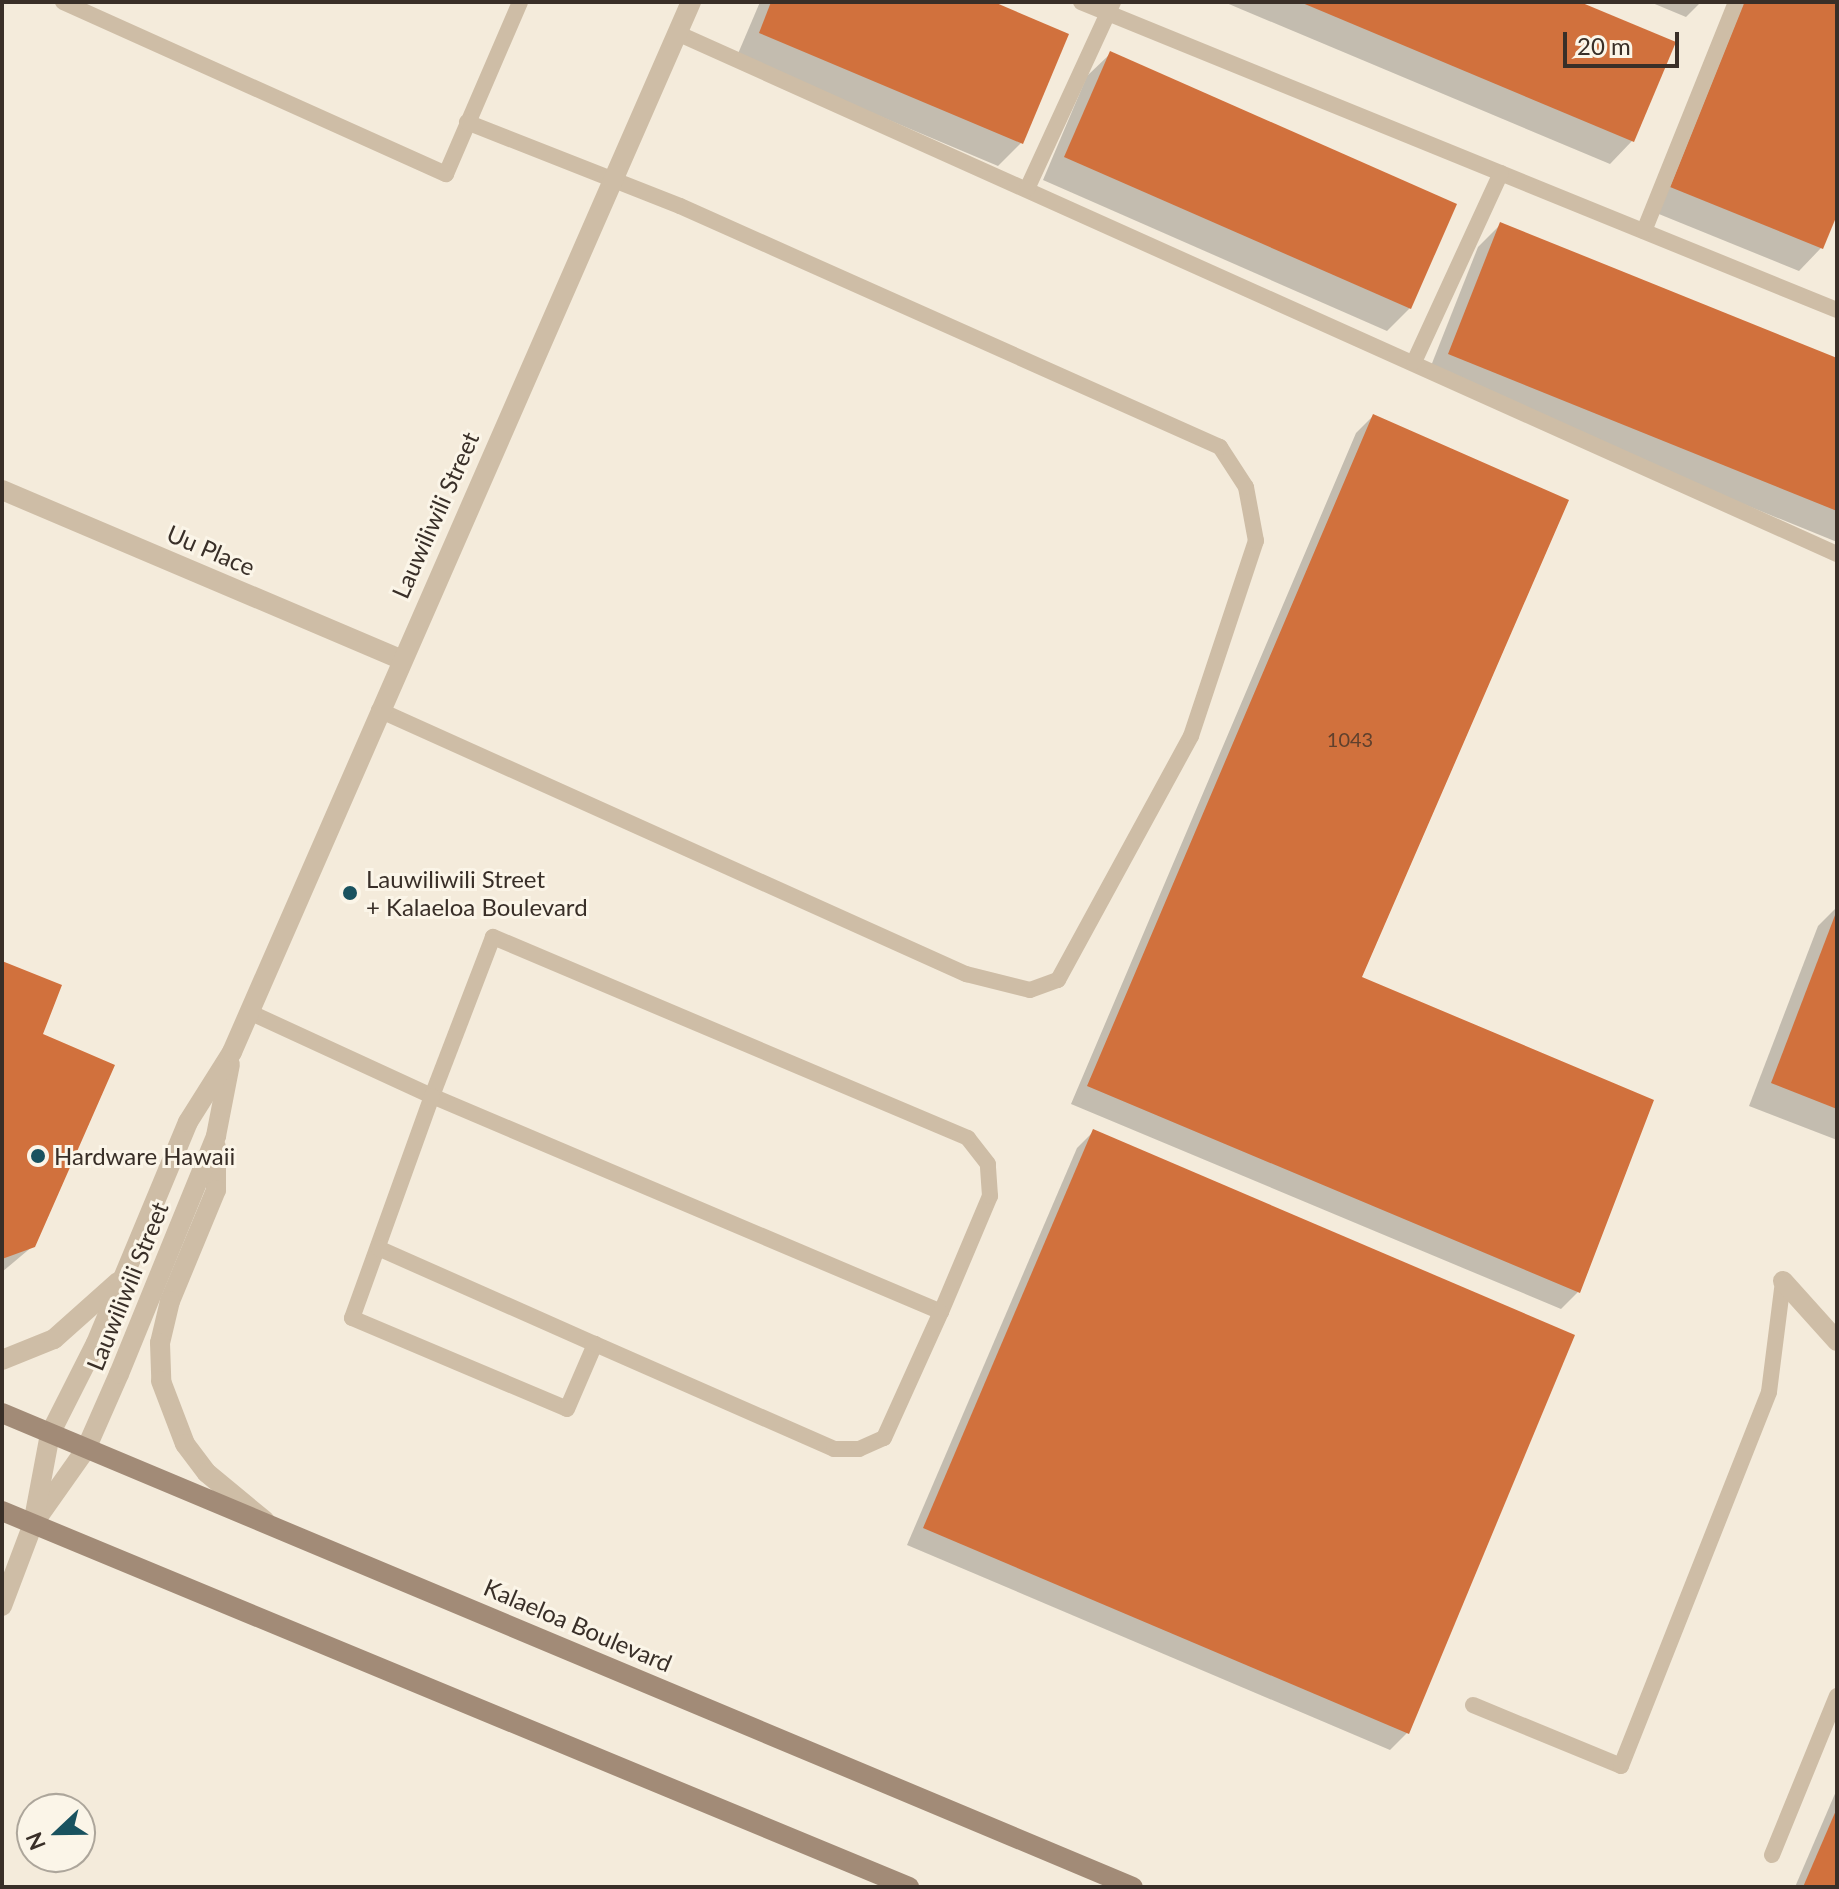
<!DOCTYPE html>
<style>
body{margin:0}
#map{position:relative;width:1839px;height:1889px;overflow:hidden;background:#f4ebdb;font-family:Lato,sans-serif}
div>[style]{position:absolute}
.shadow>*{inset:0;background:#0003}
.building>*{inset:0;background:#d1713d}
.service>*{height:16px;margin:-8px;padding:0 8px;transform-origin:8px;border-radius:8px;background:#cebda6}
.minor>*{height:20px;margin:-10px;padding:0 10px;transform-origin:10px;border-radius:10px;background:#cebda6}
.secondary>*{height:20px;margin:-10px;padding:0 10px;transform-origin:10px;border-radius:10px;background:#a28b77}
.dots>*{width:22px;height:22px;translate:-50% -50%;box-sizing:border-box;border:4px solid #fbf5e8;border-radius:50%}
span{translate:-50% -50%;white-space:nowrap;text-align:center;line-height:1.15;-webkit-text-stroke:6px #fbf5e8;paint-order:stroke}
.number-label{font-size:20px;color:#5f402d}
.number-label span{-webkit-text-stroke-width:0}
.street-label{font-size:24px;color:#392f28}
.poi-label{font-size:24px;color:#392f28}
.left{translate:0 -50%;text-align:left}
.frame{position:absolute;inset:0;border:4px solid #392f28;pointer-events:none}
.north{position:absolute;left:16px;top:1793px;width:80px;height:80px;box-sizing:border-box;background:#fbf5e8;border:2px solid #ada69b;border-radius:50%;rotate:248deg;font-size:22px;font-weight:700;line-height:32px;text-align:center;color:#392f28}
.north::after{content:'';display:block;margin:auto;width:28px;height:36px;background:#19525f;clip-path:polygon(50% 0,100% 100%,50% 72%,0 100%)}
.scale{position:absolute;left:1563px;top:32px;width:116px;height:36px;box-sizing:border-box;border:4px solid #392f28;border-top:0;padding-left:10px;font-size:24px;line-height:28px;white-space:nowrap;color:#392f28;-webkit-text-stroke:6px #fbf5e8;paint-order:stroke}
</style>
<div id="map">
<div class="shadow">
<div style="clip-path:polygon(760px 2px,989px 2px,1066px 35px,1021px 143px,998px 166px,737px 56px)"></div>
<div style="clip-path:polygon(1224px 2px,1575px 2px,1632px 141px,1610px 164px)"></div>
<div style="clip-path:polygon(1650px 2px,1701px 2px,1686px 17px)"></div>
<div style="clip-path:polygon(1732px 2px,1837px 2px,1837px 209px,1821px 248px,1799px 271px,1649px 210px)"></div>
<div style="clip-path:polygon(1110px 54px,1410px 308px,1387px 331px,1043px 180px,1087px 76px)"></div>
<div style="clip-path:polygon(1501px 224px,1837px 360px,1837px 542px,1427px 376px,1478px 247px)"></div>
<div style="clip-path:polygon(1373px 416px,1359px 978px,1578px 1292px,1561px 1309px,1071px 1104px,1356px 433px)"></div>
<div style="clip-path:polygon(1837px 907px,1837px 1140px,1749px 1106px,1818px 926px)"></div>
<div style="clip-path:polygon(2px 963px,40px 1035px,33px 1246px,2px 1272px)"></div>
<div style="clip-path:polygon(1094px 1131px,1407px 1733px,1390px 1750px,907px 1545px,1077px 1148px)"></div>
<div style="clip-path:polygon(1837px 1789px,1837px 1887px,1795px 1887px)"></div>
</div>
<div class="building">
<div style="clip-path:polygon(771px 2px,994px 2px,1069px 34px,1023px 144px,759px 33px)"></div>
<div style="clip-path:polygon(1300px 2px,1580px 2px,1676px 42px,1634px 142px)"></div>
<div style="clip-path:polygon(1744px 2px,1837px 2px,1837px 215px,1823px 249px,1670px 187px)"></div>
<div style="clip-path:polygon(1110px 51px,1457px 204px,1411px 309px,1064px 157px)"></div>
<div style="clip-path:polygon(1500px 222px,1837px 358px,1837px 511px,1448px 354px)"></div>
<div style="clip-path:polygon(1373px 414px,1569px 500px,1362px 977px,1654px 1100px,1580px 1293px,1087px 1086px)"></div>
<div style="clip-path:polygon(1837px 910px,1837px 1109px,1771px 1083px)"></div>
<div style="clip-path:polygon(2px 961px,62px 985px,43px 1034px,115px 1065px,35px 1247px,2px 1259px)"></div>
<div style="clip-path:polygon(1093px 1129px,1575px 1335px,1409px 1734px,923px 1528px)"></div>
<div style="clip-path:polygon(1837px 1808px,1837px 1887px,1803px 1887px)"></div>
</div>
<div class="service">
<div style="left:63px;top:2px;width:420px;rotate:24.2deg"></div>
<div style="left:446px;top:174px;width:187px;rotate:-66.7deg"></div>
<div style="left:1081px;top:2px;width:816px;rotate:22.17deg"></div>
<div style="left:677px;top:33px;width:1272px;rotate:24.19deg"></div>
<div style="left:1027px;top:189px;width:206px;rotate:-65.3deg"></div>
<div style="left:1644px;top:231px;width:247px;rotate:-68.1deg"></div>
<div style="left:1414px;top:362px;width:208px;rotate:-65.3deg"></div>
<div style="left:379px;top:710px;width:644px;rotate:24.22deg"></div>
<div style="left:966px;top:974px;width:66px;rotate:14deg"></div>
<div style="left:1030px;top:990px;width:30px;rotate:-20deg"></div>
<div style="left:1058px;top:980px;width:278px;rotate:-61.4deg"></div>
<div style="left:1191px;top:736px;width:206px;rotate:-71.6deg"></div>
<div style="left:1256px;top:541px;width:55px;rotate:-100.5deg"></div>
<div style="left:1246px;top:487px;width:48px;rotate:-123deg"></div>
<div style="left:1220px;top:447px;width:591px;rotate:-155.95deg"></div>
<div style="left:680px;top:206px;width:229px;rotate:-158.5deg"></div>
<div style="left:249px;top:1012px;width:201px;rotate:24.7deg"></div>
<div style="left:432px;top:1096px;width:553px;rotate:22.99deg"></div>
<div style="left:941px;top:1312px;width:126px;rotate:-67.1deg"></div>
<div style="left:990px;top:1196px;width:32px;rotate:-94deg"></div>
<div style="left:988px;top:1164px;width:33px;rotate:-128deg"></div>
<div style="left:968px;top:1138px;width:516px;rotate:-157.06deg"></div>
<div style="left:493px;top:937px;width:170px;rotate:111deg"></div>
<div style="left:432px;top:1096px;width:236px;rotate:109.8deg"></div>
<div style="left:352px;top:1318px;width:233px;rotate:22.9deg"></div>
<div style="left:567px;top:1409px;width:71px;rotate:-66.7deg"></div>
<div style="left:595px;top:1344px;width:261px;rotate:23.7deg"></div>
<div style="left:834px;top:1449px;width:25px"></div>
<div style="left:859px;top:1449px;width:27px;rotate:-24deg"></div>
<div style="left:884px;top:1438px;width:138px;rotate:-65.7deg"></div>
<div style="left:378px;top:1248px;width:237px;rotate:23.9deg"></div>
<div style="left:1473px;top:1705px;width:160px;rotate:22.4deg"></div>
<div style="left:1621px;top:1766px;width:402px;rotate:-68.4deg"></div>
<div style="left:1769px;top:1392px;width:112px;rotate:-82.8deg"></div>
<div style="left:1772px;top:1855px;width:172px;rotate:-67.8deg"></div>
</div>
<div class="minor">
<div style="left:2px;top:490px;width:433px;rotate:23deg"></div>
<div style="left:216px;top:1147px;width:43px;rotate:90deg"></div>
<div style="left:216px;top:1190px;width:120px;rotate:112.5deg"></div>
<div style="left:170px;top:1301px;width:43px;rotate:103.4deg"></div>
<div style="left:160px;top:1343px;width:38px;rotate:88deg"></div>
<div style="left:161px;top:1381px;width:67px;rotate:69.1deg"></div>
<div style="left:185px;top:1444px;width:36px;rotate:53deg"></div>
<div style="left:207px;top:1473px;width:75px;rotate:39.6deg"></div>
<div style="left:1783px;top:1281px;width:81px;rotate:48deg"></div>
<div style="left:2px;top:1360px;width:56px;rotate:-22deg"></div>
<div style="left:54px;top:1339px;width:86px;rotate:-41.7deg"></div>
<div style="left:38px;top:1517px;width:83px;rotate:-54.8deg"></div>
<div style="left:86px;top:1449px;width:82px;rotate:-66.3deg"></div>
<div style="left:119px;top:1374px;width:257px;rotate:-67.8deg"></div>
<div style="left:216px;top:1136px;width:73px;rotate:-79deg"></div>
<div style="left:2px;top:1606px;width:88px;rotate:-69.3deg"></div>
<div style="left:33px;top:1524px;width:92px;rotate:-79.3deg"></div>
<div style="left:50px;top:1434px;width:102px;rotate:-63.2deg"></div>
<div style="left:96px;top:1343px;width:239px;rotate:-67.4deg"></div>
<div style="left:188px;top:1122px;width:83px;rotate:-57.8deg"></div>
<div style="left:232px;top:1052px;width:1146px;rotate:-66.39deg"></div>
</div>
<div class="secondary">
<div style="left:2px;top:1413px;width:1226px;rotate:22.74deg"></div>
<div style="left:2px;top:1511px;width:982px;rotate:22.52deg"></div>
</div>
<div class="dots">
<div style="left:350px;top:893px;background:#19525f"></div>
<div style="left:38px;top:1156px;background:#19525f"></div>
</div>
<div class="number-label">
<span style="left:1350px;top:739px">1043</span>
</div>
<div class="street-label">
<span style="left:435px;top:515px;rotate:-66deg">Lauwiliwili Street</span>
<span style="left:211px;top:550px;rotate:23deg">Uu Place</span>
<span style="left:127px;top:1286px;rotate:-68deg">Lauwiliwili Street</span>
<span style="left:578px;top:1625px;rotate:23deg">Kalaeloa Boulevard</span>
</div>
<div class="poi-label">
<span class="left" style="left:366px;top:893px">Lauwiliwili Street<br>+ Kalaeloa Boulevard</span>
<span class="left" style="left:54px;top:1156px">Hardware Hawaii</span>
</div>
<div class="frame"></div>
<div class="north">N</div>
<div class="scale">20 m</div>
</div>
